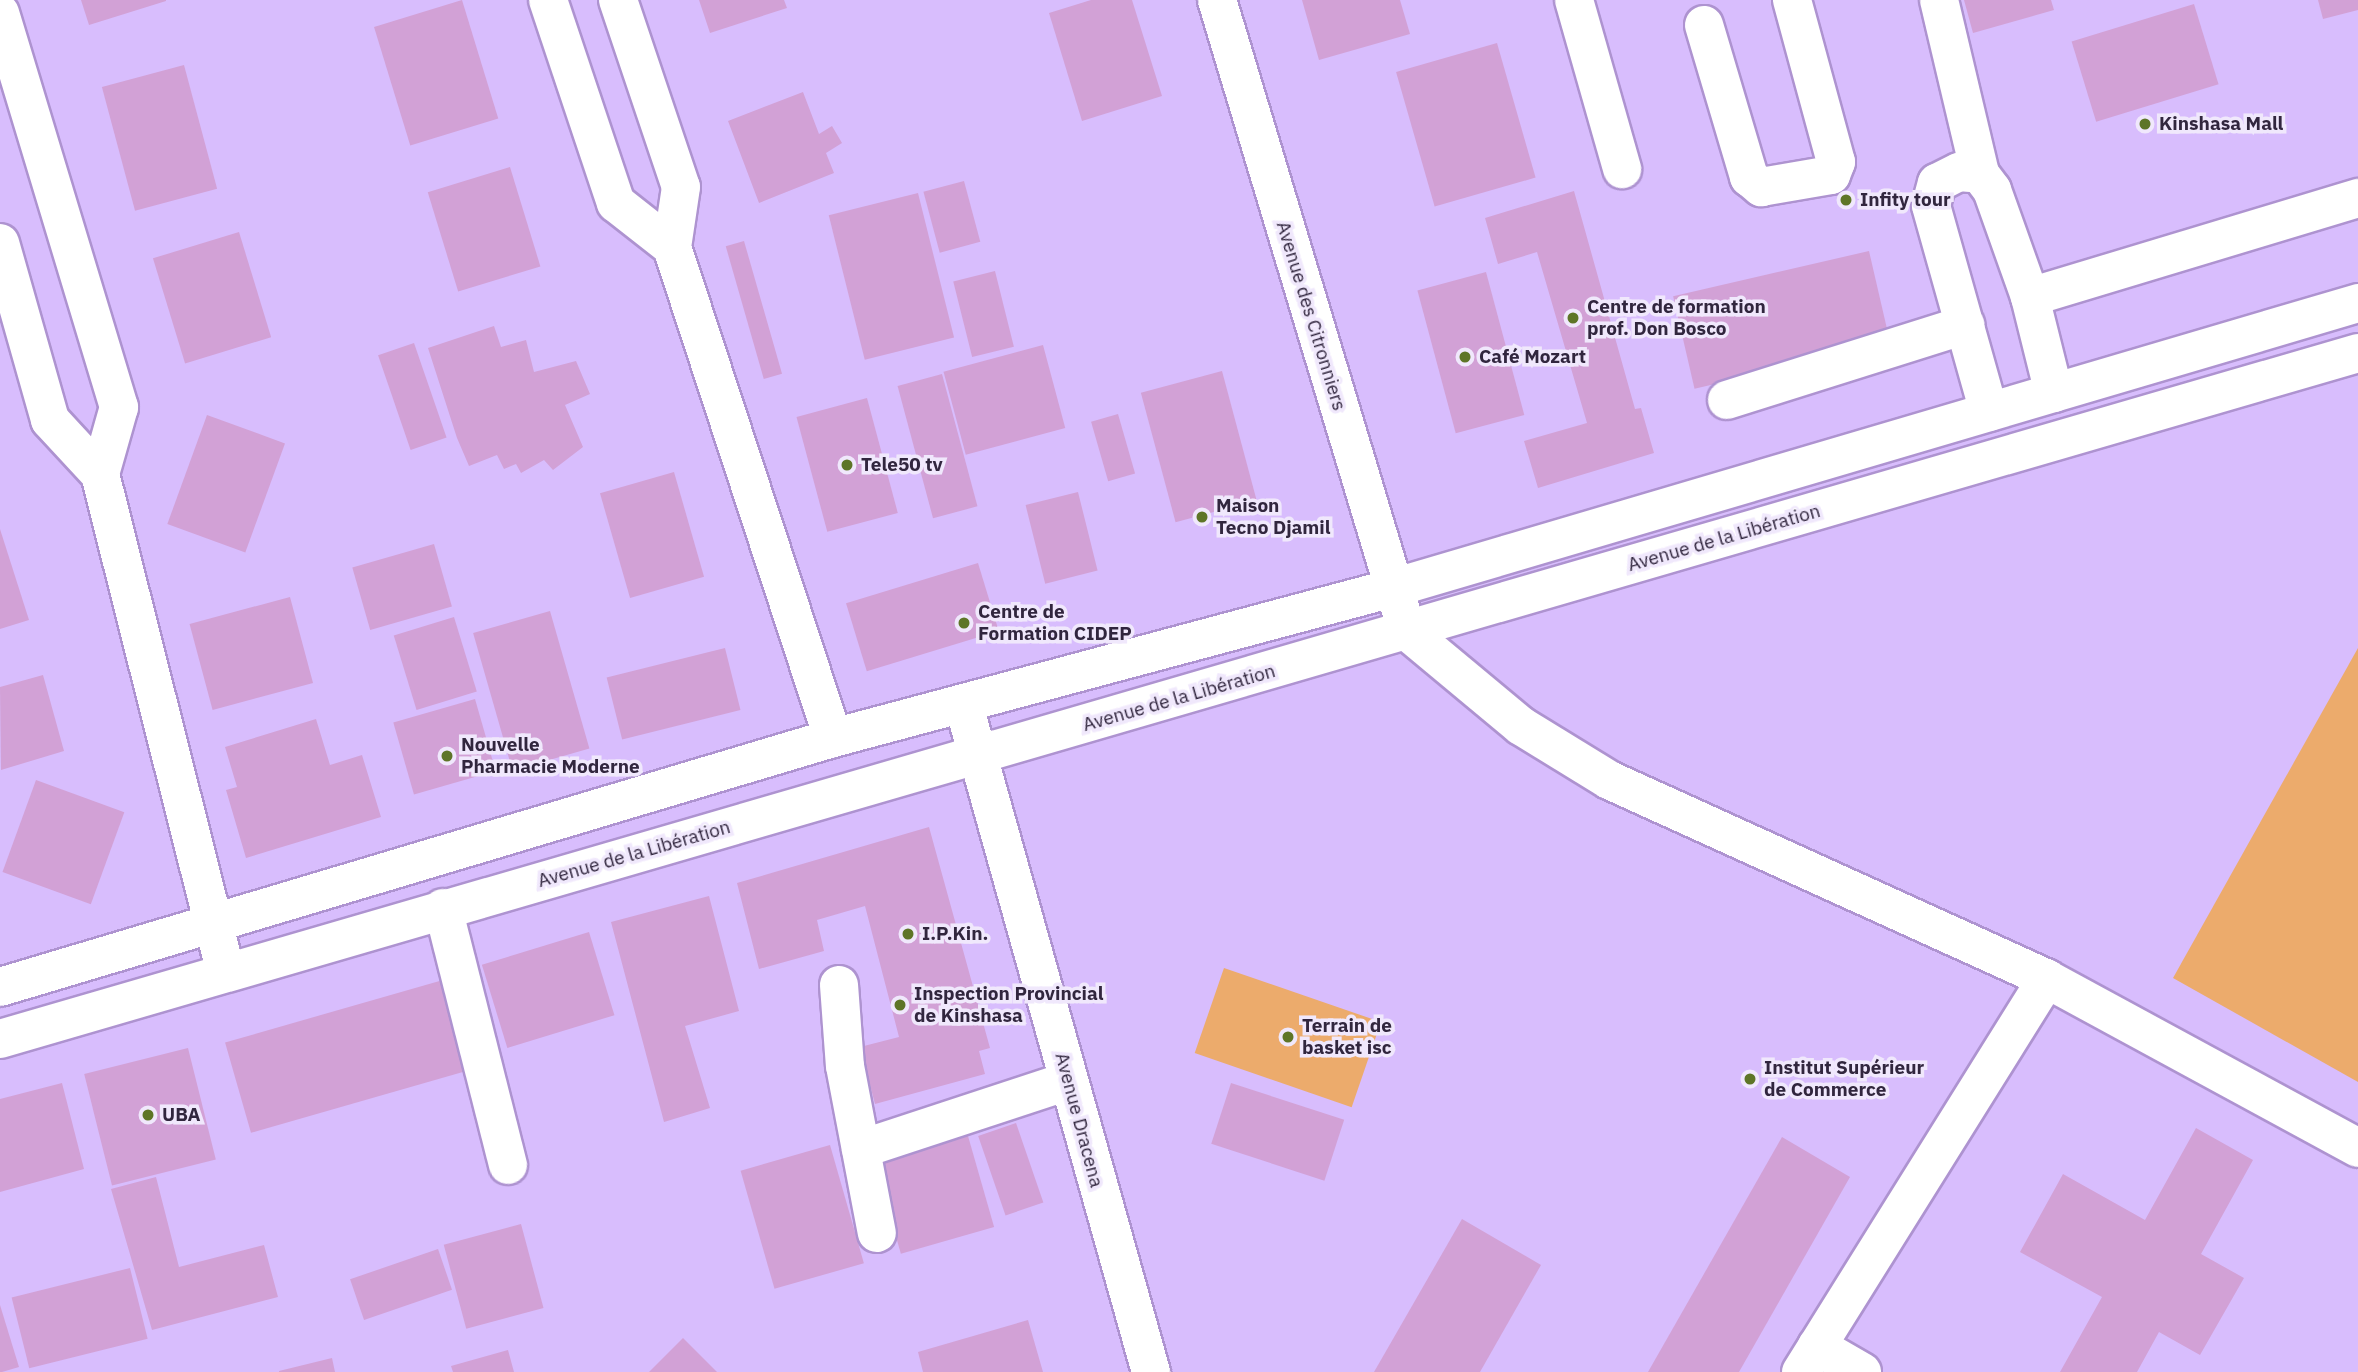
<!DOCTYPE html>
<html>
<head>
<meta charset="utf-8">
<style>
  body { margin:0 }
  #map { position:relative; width:2358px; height:1372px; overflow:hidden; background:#d8bdfd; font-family:"IBM Plex Sans",sans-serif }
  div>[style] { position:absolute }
  .green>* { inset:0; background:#ecab6c; transform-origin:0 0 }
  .building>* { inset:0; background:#d2a1d6; transform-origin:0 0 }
  .roads { filter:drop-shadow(2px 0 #ae93d0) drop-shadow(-2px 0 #ae93d0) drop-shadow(0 2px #ae93d0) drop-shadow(0 -2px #ae93d0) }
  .minor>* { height:38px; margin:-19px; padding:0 19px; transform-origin:19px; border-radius:19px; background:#fff }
  .major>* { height:38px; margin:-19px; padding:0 19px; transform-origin:19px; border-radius:19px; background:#fff }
  .dots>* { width:19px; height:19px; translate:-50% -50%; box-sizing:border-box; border:4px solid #f0e8fc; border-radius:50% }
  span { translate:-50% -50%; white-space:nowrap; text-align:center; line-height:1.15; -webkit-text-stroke:7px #f0e8fc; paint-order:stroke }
  .poi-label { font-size:19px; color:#31263e; font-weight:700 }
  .left { translate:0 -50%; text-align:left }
  .street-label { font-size:19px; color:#31263e }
</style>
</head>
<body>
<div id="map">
  <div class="green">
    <div style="clip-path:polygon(2358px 648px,2358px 1082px,2173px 978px)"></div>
    <div style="left:1224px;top:968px;width:166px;height:90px;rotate:19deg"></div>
  </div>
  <div class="building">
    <div style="clip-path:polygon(81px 0,166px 0,166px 1px,89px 25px)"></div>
    <div style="left:462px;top:0;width:124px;height:92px;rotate:73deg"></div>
    <div style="clip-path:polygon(699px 0,784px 0,787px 8px,710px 33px)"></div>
    <div style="clip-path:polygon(1091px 0,1132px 0,1162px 96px,1082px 121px,1049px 13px)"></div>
    <div style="clip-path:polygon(1302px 0,1400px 0,1410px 34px,1319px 60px)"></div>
    <div style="clip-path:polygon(1964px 0,2051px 0,2054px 10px,1973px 33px)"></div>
    <div style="clip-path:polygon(2318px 0,2358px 0,2358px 10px,2323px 19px)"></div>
    <div style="left:2194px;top:4px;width:84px;height:128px;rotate:73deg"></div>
    <div style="left:1497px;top:43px;width:140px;height:105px;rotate:74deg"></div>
    <div style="left:184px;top:65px;width:128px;height:85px;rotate:75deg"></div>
    <div style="clip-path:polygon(803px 92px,819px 134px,832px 126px,842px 143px,826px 153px,834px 173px,759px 203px,728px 121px)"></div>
    <div style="left:510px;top:167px;width:104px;height:86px;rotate:73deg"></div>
    <div style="left:964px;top:181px;width:63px;height:42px;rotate:75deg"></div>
    <div style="clip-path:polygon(1574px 191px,1635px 409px,1641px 408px,1654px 453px,1538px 488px,1524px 441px,1587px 423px,1537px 252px,1498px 264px,1485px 218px)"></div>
    <div style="left:918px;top:193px;width:149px;height:92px;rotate:76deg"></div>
    <div style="left:239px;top:232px;width:110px;height:90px;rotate:73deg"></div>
    <div style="left:744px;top:241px;width:138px;height:19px;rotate:74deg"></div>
    <div style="left:1869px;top:251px;width:95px;height:201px;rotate:77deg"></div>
    <div style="left:995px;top:271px;width:78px;height:43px;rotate:76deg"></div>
    <div style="left:1486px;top:272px;width:148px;height:71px;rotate:75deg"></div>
    <div style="clip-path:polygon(494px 326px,501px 347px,526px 340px,534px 372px,576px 361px,590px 394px,565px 405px,583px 447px,553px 470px,544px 460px,521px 473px,516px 464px,504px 469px,497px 455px,469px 466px,457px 438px,428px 348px)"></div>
    <div style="left:414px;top:343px;width:100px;height:38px;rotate:71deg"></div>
    <div style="left:1043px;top:345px;width:86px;height:103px;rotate:75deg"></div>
    <div style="left:1222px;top:371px;width:134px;height:84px;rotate:75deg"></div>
    <div style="left:942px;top:374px;width:137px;height:46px;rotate:75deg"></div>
    <div style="left:867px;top:398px;width:119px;height:73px;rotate:75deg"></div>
    <div style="left:1118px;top:414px;width:62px;height:28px;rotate:74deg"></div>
    <div style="left:207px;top:415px;width:83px;height:116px;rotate:20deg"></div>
    <div style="left:674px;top:472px;width:109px;height:77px;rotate:74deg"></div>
    <div style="left:1078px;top:492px;width:81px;height:54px;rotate:76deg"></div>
    <div style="clip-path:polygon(0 529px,29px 620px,0 629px)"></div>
    <div style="left:434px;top:544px;width:65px;height:85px;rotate:74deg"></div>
    <div style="left:978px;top:563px;width:71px;height:138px;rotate:73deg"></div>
    <div style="left:290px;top:597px;width:89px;height:104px;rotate:75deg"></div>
    <div style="left:550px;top:611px;width:143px;height:80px;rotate:74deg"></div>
    <div style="left:454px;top:617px;width:78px;height:63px;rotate:73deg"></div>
    <div style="left:725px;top:648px;width:64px;height:122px;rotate:76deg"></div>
    <div style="clip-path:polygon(43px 675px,64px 751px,1px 770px,0 687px)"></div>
    <div style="left:475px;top:699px;width:75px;height:85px;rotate:74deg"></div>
    <div style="clip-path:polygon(316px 719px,330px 765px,362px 755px,381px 817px,246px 858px,226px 790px,237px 787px,225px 747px)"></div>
    <div style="left:36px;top:780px;width:94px;height:98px;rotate:20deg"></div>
    <div style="clip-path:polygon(929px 827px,990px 1048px,979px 1051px,985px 1074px,875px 1104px,860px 1047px,899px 1037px,865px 906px,817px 920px,824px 951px,759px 969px,737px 883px)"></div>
    <div style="clip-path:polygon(709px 896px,739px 1011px,685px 1026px,710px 1108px,664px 1122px,611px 922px)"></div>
    <div style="left:589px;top:932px;width:87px;height:112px;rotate:73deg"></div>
    <div style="left:450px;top:978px;width:94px;height:234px;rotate:74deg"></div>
    <div style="left:188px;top:1048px;width:115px;height:107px;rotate:76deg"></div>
    <div style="clip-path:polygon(62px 1083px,84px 1169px,0 1192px,0 1099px)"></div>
    <div style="left:1231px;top:1083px;width:119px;height:64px;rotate:18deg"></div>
    <div style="left:1016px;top:1123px;width:84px;height:40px;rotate:71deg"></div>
    <div style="clip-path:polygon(2196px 1128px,2253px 1160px,2201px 1254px,2244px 1278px,2200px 1355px,2159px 1332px,2137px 1372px,2060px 1372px,2102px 1297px,2020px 1252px,2063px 1174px,2145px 1220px)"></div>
    <div style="left:966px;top:1129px;width:102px;height:97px;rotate:74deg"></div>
    <div style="clip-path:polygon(1782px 1137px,1850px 1177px,1739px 1372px,1648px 1372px)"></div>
    <div style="left:830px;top:1145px;width:123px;height:93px;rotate:74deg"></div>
    <div style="clip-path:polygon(156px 1177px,179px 1267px,264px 1245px,278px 1297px,152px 1330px,111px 1189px)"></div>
    <div style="clip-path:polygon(1462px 1219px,1541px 1265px,1480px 1372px,1374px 1372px)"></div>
    <div style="left:521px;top:1224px;width:87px;height:80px;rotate:75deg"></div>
    <div style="left:438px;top:1249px;width:43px;height:93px;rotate:71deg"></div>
    <div style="left:130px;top:1268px;width:73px;height:122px;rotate:76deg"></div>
    <div style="clip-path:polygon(0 1305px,19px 1367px,2px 1372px,0 1372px)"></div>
    <div style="clip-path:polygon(1028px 1320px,1043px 1372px,923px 1372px,918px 1352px)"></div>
    <div style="clip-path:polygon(683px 1338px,717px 1372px,649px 1372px)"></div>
    <div style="clip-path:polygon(508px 1350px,514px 1372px,453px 1372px,451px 1366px)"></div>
    <div style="clip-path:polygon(332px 1358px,335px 1372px,279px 1372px,279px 1371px)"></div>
  </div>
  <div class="roads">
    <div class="minor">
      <div style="left:548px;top:0;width:214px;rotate:71.5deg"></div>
      <div style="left:616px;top:203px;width:71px;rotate:38.2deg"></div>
      <div style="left:618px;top:0;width:197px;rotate:71.4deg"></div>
      <div style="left:681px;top:187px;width:61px;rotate:98.5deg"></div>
      <div style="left:672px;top:247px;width:517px;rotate:71.85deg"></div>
      <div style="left:1217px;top:0;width:659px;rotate:73.24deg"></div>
      <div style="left:1407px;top:631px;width:148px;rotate:39.8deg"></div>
      <div style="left:1521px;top:726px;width:103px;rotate:31.5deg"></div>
      <div style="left:1609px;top:780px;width:481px;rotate:24.4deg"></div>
      <div style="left:1574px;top:0;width:176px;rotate:74.1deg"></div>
      <div style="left:1939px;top:0;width:179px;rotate:76.7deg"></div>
      <div style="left:0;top:13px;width:412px;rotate:73.2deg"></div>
      <div style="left:119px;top:407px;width:70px;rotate:105.8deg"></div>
      <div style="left:1704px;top:25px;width:159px;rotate:73.5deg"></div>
      <div style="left:1749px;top:177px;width:16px;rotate:40deg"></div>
      <div style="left:1761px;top:187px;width:71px;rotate:-9.7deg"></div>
      <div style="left:1831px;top:175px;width:14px;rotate:-69deg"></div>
      <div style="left:1836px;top:162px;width:168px;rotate:-105.2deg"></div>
      <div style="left:0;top:243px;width:184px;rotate:74.2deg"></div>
      <div style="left:50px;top:420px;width:74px;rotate:47.2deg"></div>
      <div style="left:100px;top:474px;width:511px;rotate:75.83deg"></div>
      <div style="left:2030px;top:297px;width:343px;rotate:-16.8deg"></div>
      <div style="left:1727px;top:400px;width:250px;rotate:-17.5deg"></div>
      <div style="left:1989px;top:412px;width:215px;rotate:-105.7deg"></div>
      <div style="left:1931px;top:205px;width:23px;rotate:-75deg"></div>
      <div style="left:1937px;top:183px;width:25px;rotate:-27deg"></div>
      <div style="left:1959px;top:172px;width:21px;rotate:5deg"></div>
      <div style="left:1980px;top:174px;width:20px;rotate:53deg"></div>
      <div style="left:1992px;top:190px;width:114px;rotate:70.4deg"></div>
      <div style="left:2030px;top:297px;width:99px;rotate:76deg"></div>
      <div style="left:964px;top:706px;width:692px;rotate:74.32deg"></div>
      <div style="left:443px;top:908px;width:265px;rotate:75.8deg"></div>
      <div style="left:839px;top:985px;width:81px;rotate:85.8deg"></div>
      <div style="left:845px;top:1066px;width:170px;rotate:79.2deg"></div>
      <div style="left:861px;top:1149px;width:218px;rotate:-18.2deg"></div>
      <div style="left:1817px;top:1346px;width:52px;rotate:30deg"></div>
      <div style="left:1801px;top:1372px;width:464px;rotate:-58deg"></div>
      <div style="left:2047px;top:979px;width:354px;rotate:28.5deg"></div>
    </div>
    <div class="major">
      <div style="left:0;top:987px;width:869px;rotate:-16.64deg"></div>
      <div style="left:833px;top:738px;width:580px;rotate:-15deg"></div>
      <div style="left:1393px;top:588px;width:1006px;rotate:-16.45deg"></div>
      <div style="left:0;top:1039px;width:2456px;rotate:-16.22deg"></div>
    </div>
  </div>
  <div class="dots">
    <div style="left:2145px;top:124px;background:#5e7527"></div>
    <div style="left:1846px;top:200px;background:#5e7527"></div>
    <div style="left:1573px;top:318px;background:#5e7527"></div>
    <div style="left:1465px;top:357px;background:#5e7527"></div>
    <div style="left:847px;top:465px;background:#5e7527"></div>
    <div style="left:1202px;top:517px;background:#5e7527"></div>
    <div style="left:964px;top:623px;background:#5e7527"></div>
    <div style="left:447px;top:756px;background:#5e7527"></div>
    <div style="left:908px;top:934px;background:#5e7527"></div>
    <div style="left:900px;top:1005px;background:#5e7527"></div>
    <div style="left:1288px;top:1037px;background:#5e7527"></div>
    <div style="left:1750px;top:1079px;background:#5e7527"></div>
    <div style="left:148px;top:1115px;background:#5e7527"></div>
  </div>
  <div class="poi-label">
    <span class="left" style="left:2159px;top:124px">Kinshasa Mall</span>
    <span class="left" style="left:1860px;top:200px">Infity tour</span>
    <span class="left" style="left:1587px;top:318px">Centre de formation<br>prof. Don Bosco</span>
    <span class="left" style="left:1479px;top:357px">Café Mozart</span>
    <span class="left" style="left:861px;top:465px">Tele50 tv</span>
    <span class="left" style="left:1216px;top:517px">Maison<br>Tecno Djamil</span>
    <span class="left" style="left:978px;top:623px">Centre de<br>Formation CIDEP</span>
    <span class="left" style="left:461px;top:756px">Nouvelle<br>Pharmacie Moderne</span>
    <span class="left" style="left:922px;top:934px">I.P.Kin.</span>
    <span class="left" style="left:914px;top:1005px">Inspection Provincial<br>de Kinshasa</span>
    <span class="left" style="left:1302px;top:1037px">Terrain de<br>basket isc</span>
    <span class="left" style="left:1764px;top:1079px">Institut Supérieur<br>de Commerce</span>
    <span class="left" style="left:162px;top:1115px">UBA</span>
  </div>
  <div class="street-label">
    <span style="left:1311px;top:316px;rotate:73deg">Avenue des Citronniers</span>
    <span style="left:1724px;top:538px;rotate:-16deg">Avenue de la Libération</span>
    <span style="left:1179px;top:698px;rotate:-16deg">Avenue de la Libération</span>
    <span style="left:634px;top:854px;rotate:-16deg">Avenue de la Libération</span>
    <span style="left:1079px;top:1120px;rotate:75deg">Avenue Dracena</span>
  </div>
</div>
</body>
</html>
